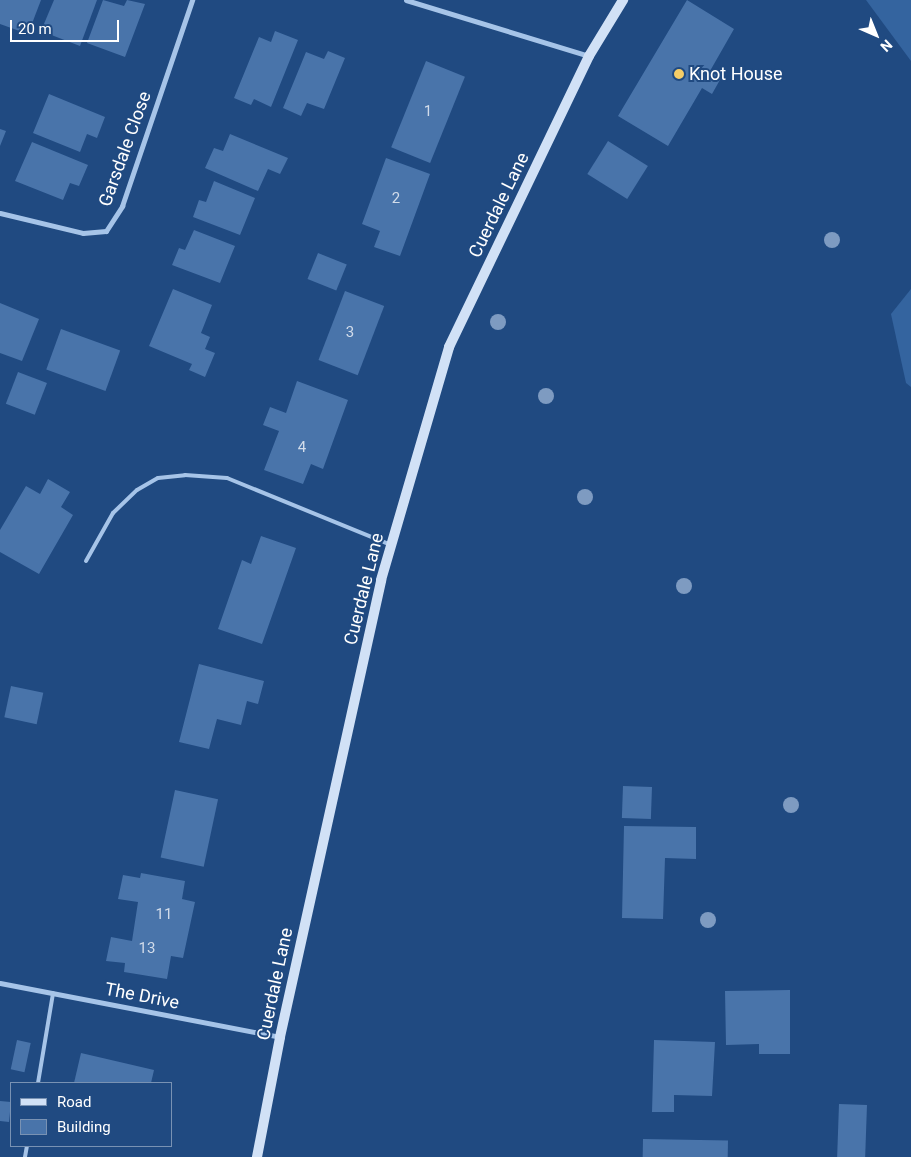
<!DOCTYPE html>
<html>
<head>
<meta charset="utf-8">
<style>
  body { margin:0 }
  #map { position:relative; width:911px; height:1157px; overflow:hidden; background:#204a81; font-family:Roboto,sans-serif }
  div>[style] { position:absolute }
  .green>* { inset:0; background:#34649f }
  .building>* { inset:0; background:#4974aa; transform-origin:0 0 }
  .lane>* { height:4px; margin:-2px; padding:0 2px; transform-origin:2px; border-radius:2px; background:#a6c4e8 }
  .street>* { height:5px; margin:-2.5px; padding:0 2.5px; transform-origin:2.5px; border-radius:2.5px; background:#a6c4e8 }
  .secondary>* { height:10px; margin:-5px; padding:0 5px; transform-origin:5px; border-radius:5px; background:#d1e1f6 }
  .trees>* { width:16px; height:16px; margin:-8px; border-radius:50%; background:#7e9bc1 }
  .dots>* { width:14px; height:14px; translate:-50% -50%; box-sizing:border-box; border:2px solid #204a81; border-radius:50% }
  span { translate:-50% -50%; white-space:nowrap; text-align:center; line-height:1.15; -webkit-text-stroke:4px #204a81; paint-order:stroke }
  .number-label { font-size:15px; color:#d2dcea }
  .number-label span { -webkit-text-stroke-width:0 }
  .poi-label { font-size:18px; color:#fff }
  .left { translate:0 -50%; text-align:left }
  .street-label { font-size:18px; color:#fff }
  .legend { position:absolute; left:10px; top:1082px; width:162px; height:65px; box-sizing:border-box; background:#204a81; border:1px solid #7992b3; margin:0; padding:6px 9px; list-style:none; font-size:15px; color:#fff }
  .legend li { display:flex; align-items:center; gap:10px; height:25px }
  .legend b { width:25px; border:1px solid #7992b3 }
  .north { position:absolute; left:851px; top:10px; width:50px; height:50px; -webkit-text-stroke:4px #204a81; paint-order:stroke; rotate:136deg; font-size:14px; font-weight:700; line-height:20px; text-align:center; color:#fff }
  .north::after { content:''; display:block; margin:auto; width:18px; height:22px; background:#fff; clip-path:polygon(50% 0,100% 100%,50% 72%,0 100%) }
  .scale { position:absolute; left:10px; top:20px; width:109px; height:22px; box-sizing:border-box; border:2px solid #fff; border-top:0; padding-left:6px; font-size:15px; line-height:18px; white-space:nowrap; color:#fff; -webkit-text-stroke:4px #204a81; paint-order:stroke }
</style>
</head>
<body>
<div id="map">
  <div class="green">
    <div style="clip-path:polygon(866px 0,911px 0,911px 61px)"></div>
    <div style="clip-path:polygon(911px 289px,911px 387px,906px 383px,891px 314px)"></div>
  </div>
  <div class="building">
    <div style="clip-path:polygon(0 0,41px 0,28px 34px,0 24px)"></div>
    <div style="clip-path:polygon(54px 0,97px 0,80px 46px,41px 31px)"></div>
    <div style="clip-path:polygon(103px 0,124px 6px,127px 0,145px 4px,125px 57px,87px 43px)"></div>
    <div style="clip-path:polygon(687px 0,734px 29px,710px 71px,721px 78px,712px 94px,702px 88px,668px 146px,618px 116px)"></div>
    <div style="clip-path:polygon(275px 31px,298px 40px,271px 107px,254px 99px,251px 105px,234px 98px,259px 37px,271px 42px)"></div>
    <div style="clip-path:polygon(328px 51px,345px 58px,324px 109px,307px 103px,301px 116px,283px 108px,306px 52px,324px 59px)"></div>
    <div style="left:426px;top:61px;width:42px;height:93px;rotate:22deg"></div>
    <div style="clip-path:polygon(49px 94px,105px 117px,97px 138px,87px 134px,80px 152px,33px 133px)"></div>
    <div style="clip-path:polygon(0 129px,6px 131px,0 146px)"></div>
    <div style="clip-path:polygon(230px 134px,288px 158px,280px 174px,268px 169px,258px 191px,205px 168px,214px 148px,223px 151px)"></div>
    <div style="left:608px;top:141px;width:47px;height:39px;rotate:32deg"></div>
    <div style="clip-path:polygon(32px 142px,88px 165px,79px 186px,70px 183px,63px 200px,15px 181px)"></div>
    <div style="clip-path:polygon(386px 158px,430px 174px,400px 256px,374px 247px,380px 231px,362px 224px)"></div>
    <div style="clip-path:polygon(214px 181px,255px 198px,240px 235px,193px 217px,199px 200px,206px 202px)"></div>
    <div style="clip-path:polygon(194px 230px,235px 246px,220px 283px,172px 265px,179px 248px,185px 250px)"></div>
    <div style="left:318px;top:253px;width:31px;height:28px;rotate:22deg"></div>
    <div style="clip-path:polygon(173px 289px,212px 305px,201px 333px,210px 337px,205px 349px,215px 353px,205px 377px,189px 370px,192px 364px,149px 346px)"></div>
    <div style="left:345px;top:291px;width:42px;height:74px;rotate:21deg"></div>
    <div style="clip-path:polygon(0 303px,39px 319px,22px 361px,0 353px)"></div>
    <div style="left:61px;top:329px;width:63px;height:43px;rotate:20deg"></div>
    <div style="left:18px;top:372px;width:31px;height:34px;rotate:21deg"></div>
    <div style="clip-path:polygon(297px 381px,348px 400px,323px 469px,311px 464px,303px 484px,264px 470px,279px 431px,263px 425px,270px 407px,286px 413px)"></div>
    <div style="clip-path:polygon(48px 479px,70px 492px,61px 507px,73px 515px,39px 574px,0 552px,0 530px,26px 486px,40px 494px)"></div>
    <div style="clip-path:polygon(261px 536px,296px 548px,262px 644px,218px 629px,242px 560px,251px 564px)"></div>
    <div style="clip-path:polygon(199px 664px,264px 681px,258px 704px,247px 701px,241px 725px,217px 719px,209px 749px,179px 742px)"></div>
    <div style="left:11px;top:686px;width:33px;height:32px;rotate:12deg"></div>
    <div style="left:623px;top:786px;width:29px;height:32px;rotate:2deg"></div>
    <div style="left:175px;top:790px;width:44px;height:69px;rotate:12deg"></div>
    <div style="clip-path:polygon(624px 826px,696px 827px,696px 859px,665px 858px,663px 919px,622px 918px)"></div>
    <div style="clip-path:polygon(141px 873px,185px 881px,182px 899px,195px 902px,183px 958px,171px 956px,167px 979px,124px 972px,125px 963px,106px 961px,111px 937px,132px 941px,138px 902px,118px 899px,123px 875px,140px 878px)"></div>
    <div style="clip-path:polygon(790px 990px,790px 1054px,759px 1054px,759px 1044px,726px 1045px,725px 991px)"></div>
    <div style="left:17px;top:1040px;width:14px;height:30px;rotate:12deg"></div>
    <div style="clip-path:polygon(654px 1040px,715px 1042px,712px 1096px,674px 1095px,674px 1112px,652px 1112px)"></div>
    <div style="clip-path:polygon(81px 1053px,154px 1070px,151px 1083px,74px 1083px)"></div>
    <div style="clip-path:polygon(0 1101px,11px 1102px,9px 1122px,0 1121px)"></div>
    <div style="left:839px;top:1104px;width:28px;height:53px;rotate:2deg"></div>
    <div style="left:643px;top:1139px;width:85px;height:18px;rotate:1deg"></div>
  </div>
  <div class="lane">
    <div style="left:86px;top:561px;width:55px;rotate:-60.6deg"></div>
    <div style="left:113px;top:513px;width:33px;rotate:-44deg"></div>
    <div style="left:137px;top:490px;width:24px;rotate:-30deg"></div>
    <div style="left:158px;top:478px;width:27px;rotate:-6deg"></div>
    <div style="left:185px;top:475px;width:42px;rotate:4.1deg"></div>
    <div style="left:227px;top:478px;width:175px;rotate:22.2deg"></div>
    <div style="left:38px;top:1083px;width:91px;rotate:-80.5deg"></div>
    <div style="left:25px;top:1157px;width:11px;rotate:-80deg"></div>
  </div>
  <div class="street">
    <div style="left:406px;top:0;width:191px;rotate:17deg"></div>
    <div style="left:0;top:213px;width:85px;rotate:13.5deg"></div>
    <div style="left:83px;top:233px;width:23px;rotate:-5deg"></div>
    <div style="left:106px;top:231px;width:30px;rotate:-57deg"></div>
    <div style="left:122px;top:206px;width:218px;rotate:-71.2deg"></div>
    <div style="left:0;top:983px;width:285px;rotate:10.9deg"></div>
  </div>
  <div class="secondary">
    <div style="left:257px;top:1157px;width:122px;rotate:-79.1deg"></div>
    <div style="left:280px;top:1037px;width:468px;rotate:-77.5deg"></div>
    <div style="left:381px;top:580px;width:243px;rotate:-73.7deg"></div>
    <div style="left:449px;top:347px;width:323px;rotate:-64.3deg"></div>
    <div style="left:589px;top:56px;width:66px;rotate:-58.7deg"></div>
  </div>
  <div class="trees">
    <div style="left:832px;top:240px"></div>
    <div style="left:498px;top:322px"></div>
    <div style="left:546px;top:396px"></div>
    <div style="left:585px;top:497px"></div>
    <div style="left:684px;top:586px"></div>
    <div style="left:791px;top:805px"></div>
    <div style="left:708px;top:920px"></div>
  </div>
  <div class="dots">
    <div style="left:679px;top:74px;background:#f5cd67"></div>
  </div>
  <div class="number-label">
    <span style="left:428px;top:112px">1</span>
    <span style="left:396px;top:199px">2</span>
    <span style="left:350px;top:333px">3</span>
    <span style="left:302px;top:448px">4</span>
    <span style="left:164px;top:915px">11</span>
    <span style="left:147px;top:949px">13</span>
  </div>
  <div class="poi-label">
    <span class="left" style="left:689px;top:74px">Knot House</span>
  </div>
  <div class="street-label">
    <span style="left:125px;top:149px;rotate:-70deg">Garsdale Close</span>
    <span style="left:499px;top:205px;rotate:-64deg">Cuerdale Lane</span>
    <span style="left:364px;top:589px;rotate:-76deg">Cuerdale Lane</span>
    <span style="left:275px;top:984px;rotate:-78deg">Cuerdale Lane</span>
    <span style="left:142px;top:996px;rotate:11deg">The Drive</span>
  </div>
  <ul class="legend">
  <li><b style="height:6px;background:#d1e1f6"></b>Road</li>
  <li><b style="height:14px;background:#4974aa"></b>Building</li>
  </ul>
  <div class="north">N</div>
  <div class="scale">20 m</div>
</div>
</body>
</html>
